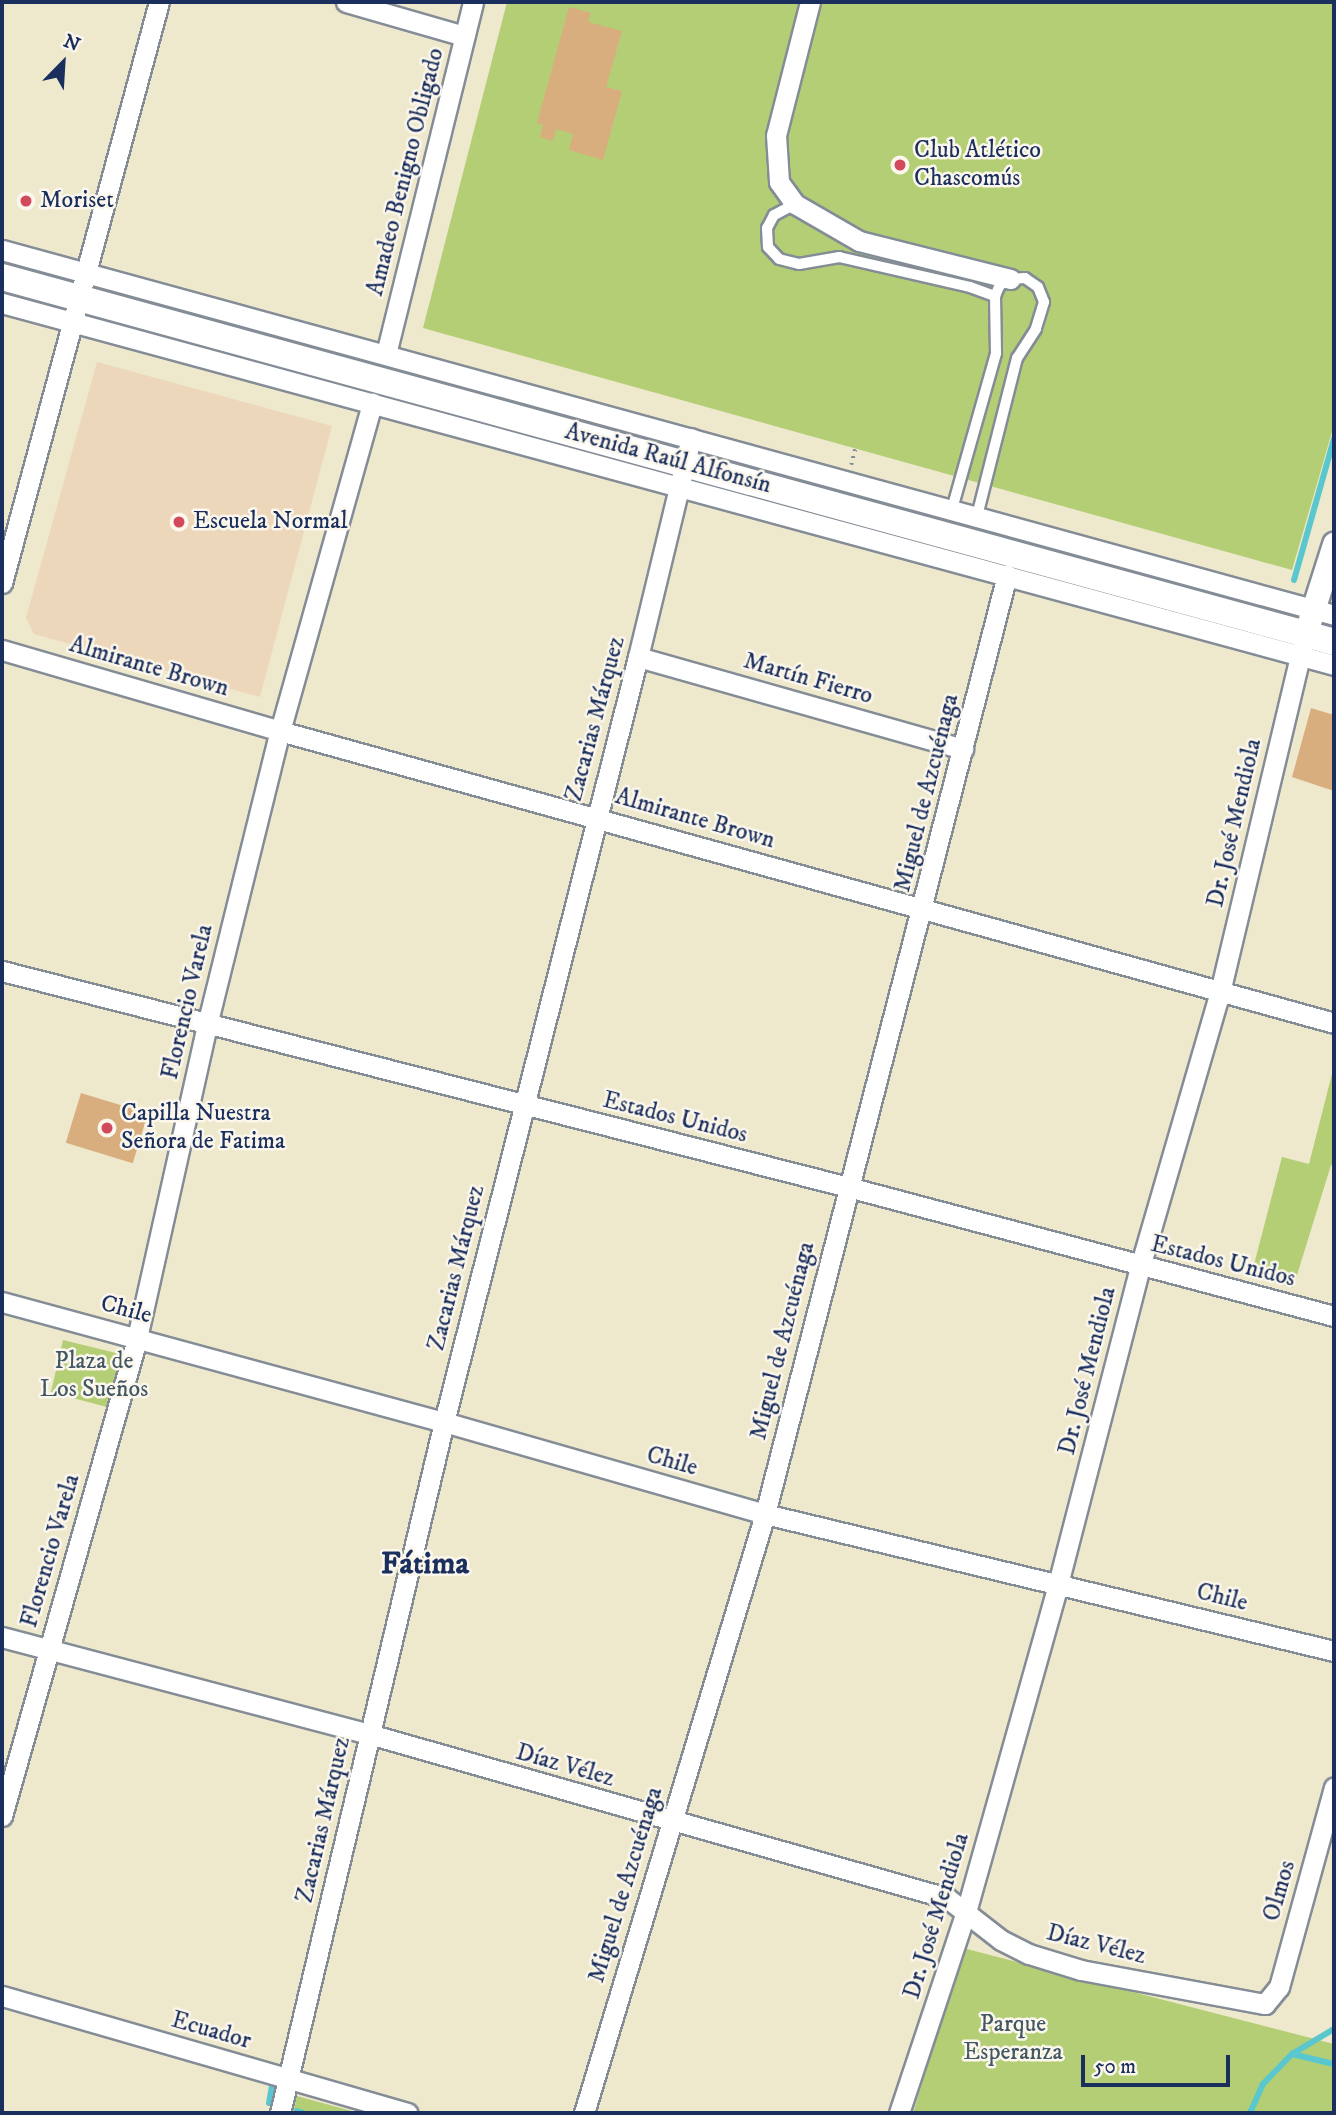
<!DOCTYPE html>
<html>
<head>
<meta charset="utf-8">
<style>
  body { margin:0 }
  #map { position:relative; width:1336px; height:2115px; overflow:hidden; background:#eee8cd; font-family:"IM FELL DW Pica",serif }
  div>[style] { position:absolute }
  .built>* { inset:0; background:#edd7bb }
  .green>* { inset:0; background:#b3ce74 }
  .stream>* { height:6px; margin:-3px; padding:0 3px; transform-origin:3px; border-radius:3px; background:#5ac7ce }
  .building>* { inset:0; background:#d9ae7e; transform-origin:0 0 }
  .path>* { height:3.5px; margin-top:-1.75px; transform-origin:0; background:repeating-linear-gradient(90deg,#848c96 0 2px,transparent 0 7px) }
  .roads { filter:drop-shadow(2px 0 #848c96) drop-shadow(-2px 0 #848c96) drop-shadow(0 2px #848c96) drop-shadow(0 -2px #848c96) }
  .service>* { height:10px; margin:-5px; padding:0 5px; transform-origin:5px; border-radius:5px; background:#fff }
  .minor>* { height:19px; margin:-9.5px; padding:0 9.5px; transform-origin:9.5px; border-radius:9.5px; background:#fff }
  .tertiary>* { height:23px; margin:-11.5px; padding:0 11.5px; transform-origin:11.5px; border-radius:11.5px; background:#fff }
  .secondary>* { height:26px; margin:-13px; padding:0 13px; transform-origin:13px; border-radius:13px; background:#fff }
  .dots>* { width:19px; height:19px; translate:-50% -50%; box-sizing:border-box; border:4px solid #fbf7ec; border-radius:50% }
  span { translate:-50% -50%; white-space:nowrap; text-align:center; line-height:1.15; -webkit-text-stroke:5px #fbf7ec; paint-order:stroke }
  .poi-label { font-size:24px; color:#1b2f5e }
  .left { translate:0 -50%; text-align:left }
  .street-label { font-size:24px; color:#1b2f5e }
  .park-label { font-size:24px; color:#415764 }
  .district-label { font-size:32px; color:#1b2f5e; font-weight:700 }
  .frame { position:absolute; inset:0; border:4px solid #1b2f5e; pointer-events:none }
  .north { position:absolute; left:28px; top:28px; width:70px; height:70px; -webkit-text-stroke:5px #fbf7ec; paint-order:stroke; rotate:24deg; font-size:19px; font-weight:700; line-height:28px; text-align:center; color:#1b2f5e }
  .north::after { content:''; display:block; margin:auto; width:24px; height:32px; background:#1b2f5e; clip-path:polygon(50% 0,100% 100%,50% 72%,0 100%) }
  .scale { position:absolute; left:1081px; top:2055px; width:149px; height:32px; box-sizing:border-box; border:4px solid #1b2f5e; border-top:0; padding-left:9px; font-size:21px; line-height:24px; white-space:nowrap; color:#1b2f5e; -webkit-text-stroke:5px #fbf7ec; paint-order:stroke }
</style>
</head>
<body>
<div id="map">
  <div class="built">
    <div style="clip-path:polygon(97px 362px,332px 426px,260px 697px,34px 634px,26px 618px)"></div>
  </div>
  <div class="green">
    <div style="clip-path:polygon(507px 2px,1334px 2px,1334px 425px,1292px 570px,423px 328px)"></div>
    <div style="clip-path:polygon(1334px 1066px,1334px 1165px,1331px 1165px,1293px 1288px,1251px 1276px,1282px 1157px,1309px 1164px)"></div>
    <div style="clip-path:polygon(63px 1340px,120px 1354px,126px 1368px,114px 1409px,51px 1392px)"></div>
    <div style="clip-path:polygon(963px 1948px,1334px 2044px,1334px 2113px,913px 2113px)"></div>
    <div style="clip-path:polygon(297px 2096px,359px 2113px,293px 2113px)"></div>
  </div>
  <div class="stream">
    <div style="left:1294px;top:580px;width:147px;rotate:-74.2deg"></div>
    <div style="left:1292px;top:2054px;width:43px;rotate:13.4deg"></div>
    <div style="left:269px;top:2103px;width:17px;rotate:-80deg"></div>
    <div style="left:297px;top:2111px;width:6px;rotate:18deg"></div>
    <div style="left:1250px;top:2113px;width:32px;rotate:-66deg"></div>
    <div style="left:1263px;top:2084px;width:42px;rotate:-46deg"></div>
    <div style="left:1292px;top:2054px;width:49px;rotate:-30.8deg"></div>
  </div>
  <div class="building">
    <div style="clip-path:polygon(569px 7px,591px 13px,588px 22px,622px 31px,606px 87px,622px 91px,603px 160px,569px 150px,573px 134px,556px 129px,553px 141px,540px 137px,543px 125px,537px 123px)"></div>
    <div style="clip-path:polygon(1311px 708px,1334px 715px,1334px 791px,1292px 777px)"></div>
    <div style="left:81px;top:1093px;width:70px;height:52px;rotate:17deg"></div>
  </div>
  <div class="path">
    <div style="left:851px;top:465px;width:16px;rotate:-76deg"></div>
  </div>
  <div class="roads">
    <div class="service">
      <div style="left:795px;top:204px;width:24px;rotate:152deg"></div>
      <div style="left:774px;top:215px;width:15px;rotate:118deg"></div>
      <div style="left:767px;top:228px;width:19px;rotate:87deg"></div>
      <div style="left:768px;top:247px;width:16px;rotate:47deg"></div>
      <div style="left:779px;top:259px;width:21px;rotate:14deg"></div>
      <div style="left:799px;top:264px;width:41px;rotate:-9.9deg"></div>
      <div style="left:839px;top:257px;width:134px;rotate:12.9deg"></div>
      <div style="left:970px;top:287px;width:27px;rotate:20deg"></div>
      <div style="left:952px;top:509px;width:162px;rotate:-74.2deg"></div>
      <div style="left:996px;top:353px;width:57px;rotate:-91deg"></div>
      <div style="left:995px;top:296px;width:12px;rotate:-66deg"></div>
      <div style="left:1000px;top:285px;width:12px;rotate:-31deg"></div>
      <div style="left:1010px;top:279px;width:15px;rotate:-4deg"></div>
      <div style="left:1025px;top:278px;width:16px;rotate:35deg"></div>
      <div style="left:1038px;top:287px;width:16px;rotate:68deg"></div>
      <div style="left:1044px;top:302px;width:28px;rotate:107deg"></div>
      <div style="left:1036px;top:329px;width:35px;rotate:123deg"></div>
      <div style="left:1017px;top:358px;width:163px;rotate:104.2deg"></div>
    </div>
    <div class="minor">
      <div style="left:346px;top:2px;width:123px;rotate:16.1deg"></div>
      <div style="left:810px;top:2px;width:137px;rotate:104.3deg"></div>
      <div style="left:776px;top:135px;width:47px;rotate:86.3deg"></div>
      <div style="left:779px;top:182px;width:27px;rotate:54deg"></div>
      <div style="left:795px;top:204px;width:74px;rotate:30deg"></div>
      <div style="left:859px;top:241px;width:156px;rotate:14.1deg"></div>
      <div style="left:2px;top:250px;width:1381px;rotate:15.32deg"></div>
      <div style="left:2px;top:303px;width:1380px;rotate:15.2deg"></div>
      <div style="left:386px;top:354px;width:363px;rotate:-76.1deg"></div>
      <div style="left:2px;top:583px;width:602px;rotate:-74.88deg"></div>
      <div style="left:2px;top:650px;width:290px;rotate:16.2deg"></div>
      <div style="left:280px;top:731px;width:1094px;rotate:15.48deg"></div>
      <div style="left:638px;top:657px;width:338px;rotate:15.8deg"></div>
      <div style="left:2px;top:971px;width:873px;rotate:14.32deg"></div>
      <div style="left:848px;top:1187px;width:503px;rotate:14.87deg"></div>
      <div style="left:2px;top:1302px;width:458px;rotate:15.2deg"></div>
      <div style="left:444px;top:1422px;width:334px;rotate:16deg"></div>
      <div style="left:765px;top:1514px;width:585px;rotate:13.54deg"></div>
      <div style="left:2px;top:1637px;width:380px;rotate:14.8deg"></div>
      <div style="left:369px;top:1734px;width:601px;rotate:15.84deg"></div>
      <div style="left:947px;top:1898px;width:68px;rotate:37.9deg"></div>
      <div style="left:1001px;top:1940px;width:31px;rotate:27deg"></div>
      <div style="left:1029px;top:1954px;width:54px;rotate:17.1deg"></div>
      <div style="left:1081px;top:1970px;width:187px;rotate:10.5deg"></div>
      <div style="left:1265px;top:2004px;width:22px;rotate:-51deg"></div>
      <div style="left:1279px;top:1987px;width:207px;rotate:-74.6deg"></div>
      <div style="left:2px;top:1816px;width:497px;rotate:-74.2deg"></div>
      <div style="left:137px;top:1338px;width:321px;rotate:-77.4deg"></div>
      <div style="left:207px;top:1025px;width:303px;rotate:-76.1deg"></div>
      <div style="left:280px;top:731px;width:341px;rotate:-74.3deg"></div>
      <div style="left:2px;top:1996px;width:422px;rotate:16.1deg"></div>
      <div style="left:280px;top:2113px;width:710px;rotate:-76.65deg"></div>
      <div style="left:444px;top:1422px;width:789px;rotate:-75.77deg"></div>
      <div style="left:638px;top:657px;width:225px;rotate:-76.4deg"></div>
      <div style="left:584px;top:2113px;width:626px;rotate:-73.19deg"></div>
      <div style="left:765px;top:1514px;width:970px;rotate:-75.55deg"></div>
      <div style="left:899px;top:2113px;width:212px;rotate:-71.6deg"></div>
      <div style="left:966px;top:1912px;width:341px;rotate:-74.3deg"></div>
      <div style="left:1058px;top:1584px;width:327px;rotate:-75.5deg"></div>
      <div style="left:1140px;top:1267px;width:286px;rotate:-73.8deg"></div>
      <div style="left:1220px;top:992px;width:367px;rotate:-76.6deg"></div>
    </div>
    <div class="tertiary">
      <div style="left:1305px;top:635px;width:96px;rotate:-72.3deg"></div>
    </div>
    <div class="secondary">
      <div style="left:2px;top:277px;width:1381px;rotate:15.32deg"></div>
    </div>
  </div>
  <div class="dots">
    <div style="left:900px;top:165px;background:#d1495b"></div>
    <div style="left:26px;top:201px;background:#d1495b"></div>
    <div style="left:179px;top:522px;background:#d1495b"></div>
    <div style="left:107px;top:1128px;background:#d1495b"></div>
  </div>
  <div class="poi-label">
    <span class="left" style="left:914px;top:165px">Club Atlético<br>Chascomús</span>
    <span class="left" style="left:40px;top:201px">Moriset</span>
    <span class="left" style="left:193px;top:522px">Escuela Normal</span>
    <span class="left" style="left:121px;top:1128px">Capilla Nuestra<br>Señora de Fatima</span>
  </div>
  <div class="street-label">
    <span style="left:406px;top:172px;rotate:-76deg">Amadeo Benigno Obligado</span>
    <span style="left:668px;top:459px;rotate:15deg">Avenida Raúl Alfonsín</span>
    <span style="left:149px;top:667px;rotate:16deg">Almirante Brown</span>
    <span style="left:808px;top:679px;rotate:16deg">Martín Fierro</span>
    <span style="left:596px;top:719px;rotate:-75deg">Zacarias Márquez</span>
    <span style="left:927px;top:793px;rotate:-76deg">Miguel de Azcuénaga</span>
    <span style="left:695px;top:819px;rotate:16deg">Almirante Brown</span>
    <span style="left:1235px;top:823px;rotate:-77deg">Dr. José Mendiola</span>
    <span style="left:188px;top:1002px;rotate:-77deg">Florencio Varela</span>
    <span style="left:675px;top:1118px;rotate:14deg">Estados Unidos</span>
    <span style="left:1223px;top:1262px;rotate:14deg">Estados Unidos</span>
    <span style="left:457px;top:1268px;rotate:-76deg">Zacarias Márquez</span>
    <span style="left:126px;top:1310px;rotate:15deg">Chile</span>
    <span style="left:783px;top:1341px;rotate:-76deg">Miguel de Azcuénaga</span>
    <span style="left:1088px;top:1371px;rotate:-76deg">Dr. José Mendiola</span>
    <span style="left:672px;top:1462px;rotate:16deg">Chile</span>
    <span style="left:51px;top:1551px;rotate:-74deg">Florencio Varela</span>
    <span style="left:1222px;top:1598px;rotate:14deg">Chile</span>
    <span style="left:565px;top:1766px;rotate:16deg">Díaz Vélez</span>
    <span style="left:324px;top:1820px;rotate:-77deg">Zacarias Márquez</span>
    <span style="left:626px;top:1885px;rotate:-73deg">Miguel de Azcuénaga</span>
    <span style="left:1280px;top:1891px;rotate:-74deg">Olmos</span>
    <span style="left:937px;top:1916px;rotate:-73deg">Dr. José Mendiola</span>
    <span style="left:1096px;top:1945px;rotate:14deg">Díaz Vélez</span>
    <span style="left:211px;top:2031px;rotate:16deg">Ecuador</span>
  </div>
  <div class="park-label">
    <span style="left:94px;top:1376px">Plaza de<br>Los Sueños</span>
    <span style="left:1013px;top:2039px">Parque<br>Esperanza</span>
  </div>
  <div class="district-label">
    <span style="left:425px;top:1564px">Fátima</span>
  </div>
  <div class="frame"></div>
  <div class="north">N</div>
  <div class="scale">50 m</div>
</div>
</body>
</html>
